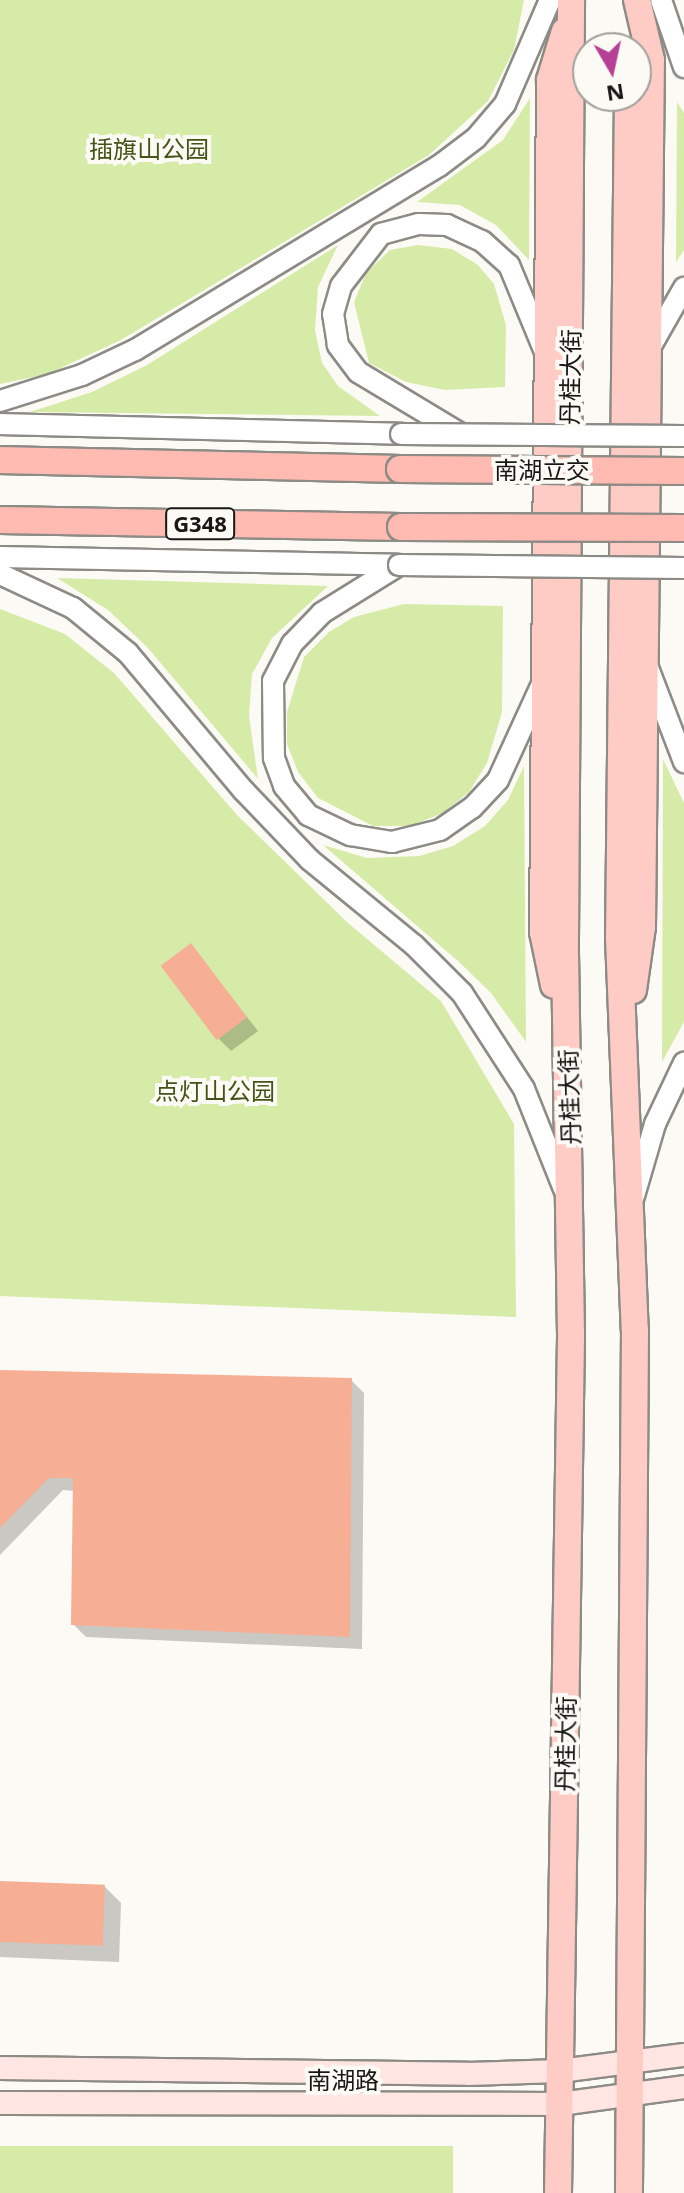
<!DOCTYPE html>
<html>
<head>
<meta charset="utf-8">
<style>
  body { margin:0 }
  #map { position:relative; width:684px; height:2193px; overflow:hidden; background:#fcfaf4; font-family:"Open Sans","Noto Sans SC",sans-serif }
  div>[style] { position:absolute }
  .green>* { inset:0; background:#d7eba9; transform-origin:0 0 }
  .shadow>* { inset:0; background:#0003 }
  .building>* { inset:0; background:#f6af94; transform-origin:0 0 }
  .roads { filter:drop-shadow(2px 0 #8d8b86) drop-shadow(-2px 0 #8d8b86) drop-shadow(0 2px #8d8b86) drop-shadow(0 -2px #8d8b86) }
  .tertiary>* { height:20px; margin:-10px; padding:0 10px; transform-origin:10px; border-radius:10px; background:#fff }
  .secondary>* { height:22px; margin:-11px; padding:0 11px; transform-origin:11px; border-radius:11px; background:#ffe6e2 }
  .primary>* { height:26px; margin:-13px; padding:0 13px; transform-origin:13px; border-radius:13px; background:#ffccc5 }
  .trunk>* { height:26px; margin:-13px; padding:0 13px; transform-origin:13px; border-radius:13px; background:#ffbbb2 }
  .bridges { filter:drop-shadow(2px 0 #8d8b86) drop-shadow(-2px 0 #8d8b86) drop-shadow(0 2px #8d8b86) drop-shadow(0 -2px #8d8b86) }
  .tertiary-bridge>* { height:20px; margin:-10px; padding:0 10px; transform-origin:10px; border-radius:10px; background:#fff }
  .trunk-bridge>* { height:26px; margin:-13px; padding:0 13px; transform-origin:13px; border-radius:13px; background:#ffbbb2 }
  span { translate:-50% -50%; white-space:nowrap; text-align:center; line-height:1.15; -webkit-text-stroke:8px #fcfaf4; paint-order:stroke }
  .shield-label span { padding:2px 6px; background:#fcfaf4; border:2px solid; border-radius:6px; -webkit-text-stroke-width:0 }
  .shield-label { font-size:22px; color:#171715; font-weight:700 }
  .park-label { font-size:24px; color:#445316 }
  .street-label { font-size:24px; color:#171715 }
  .north { position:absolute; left:572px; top:32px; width:80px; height:80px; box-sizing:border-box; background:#fcfaf4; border:2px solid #a09f9b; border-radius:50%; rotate:171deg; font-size:22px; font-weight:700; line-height:32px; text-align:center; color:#171715 }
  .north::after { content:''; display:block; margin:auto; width:28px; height:36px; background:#b64096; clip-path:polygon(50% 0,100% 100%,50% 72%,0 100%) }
</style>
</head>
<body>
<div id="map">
  <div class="green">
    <div style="clip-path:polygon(0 0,524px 0,514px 50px,488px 101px,429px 155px,121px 340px,48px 374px,0 384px)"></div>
    <div style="clip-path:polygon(530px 98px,529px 260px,496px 225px,460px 205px,417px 202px,503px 140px)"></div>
    <div style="clip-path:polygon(677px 102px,684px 113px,684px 250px,676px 262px)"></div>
    <div style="clip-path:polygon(338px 245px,318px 287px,315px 330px,322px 363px,338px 386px,380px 416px,30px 412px,92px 392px,147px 365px)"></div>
    <div style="clip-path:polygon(418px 245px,452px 249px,478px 265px,494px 284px,506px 325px,505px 387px,445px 390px,406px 382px,369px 363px,354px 302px,366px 273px,390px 250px)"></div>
    <div style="clip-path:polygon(57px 578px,328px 586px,272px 638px,252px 674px,249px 716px,258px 779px,148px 648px,108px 610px)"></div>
    <div style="clip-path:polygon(404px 604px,503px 606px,502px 712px,487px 763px,469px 792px,443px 813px,410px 826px,373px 826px,318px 798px,298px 772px,287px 744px,287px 712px,304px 657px,329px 632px,354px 617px)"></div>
    <div style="clip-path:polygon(0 609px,65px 634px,114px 673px,237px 815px,348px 923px,441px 1001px,514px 1124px,516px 1317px,0 1296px)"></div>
    <div style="clip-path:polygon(663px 759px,684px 803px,684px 1022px,662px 1062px)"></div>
    <div style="clip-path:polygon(524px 766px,526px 1042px,491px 993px,459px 962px,323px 845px,367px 858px,419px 856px,453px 846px,485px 826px,508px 800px)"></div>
    <div style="left:0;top:2146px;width:453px;height:47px"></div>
  </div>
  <div class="shadow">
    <div style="clip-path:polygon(191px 946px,258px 1031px,231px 1051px,218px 1038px)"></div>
    <div style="clip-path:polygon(0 1372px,351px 1380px,364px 1393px,362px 1649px,86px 1637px,73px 1624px,75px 1491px,63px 1490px,0 1555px)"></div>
    <div style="clip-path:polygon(0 1883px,104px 1886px,121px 1903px,119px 1962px,0 1957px)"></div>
  </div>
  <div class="building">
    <div style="left:191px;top:943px;width:93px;height:38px;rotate:53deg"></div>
    <div style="clip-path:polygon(0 1370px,352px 1378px,350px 1637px,71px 1625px,73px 1478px,49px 1478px,0 1528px)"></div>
    <div style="left:0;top:1881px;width:105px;height:61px;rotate:2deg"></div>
  </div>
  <div class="roads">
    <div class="tertiary">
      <div style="left:661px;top:0;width:71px;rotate:71.1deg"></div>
      <div style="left:648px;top:351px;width:73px;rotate:-60.3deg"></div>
      <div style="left:0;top:401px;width:86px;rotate:-17.6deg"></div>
      <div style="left:82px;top:375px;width:59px;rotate:-25.3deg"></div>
      <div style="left:135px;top:350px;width:355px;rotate:-31.2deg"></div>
      <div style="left:439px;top:166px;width:46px;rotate:-37.1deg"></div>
      <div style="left:476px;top:138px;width:45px;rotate:-49.5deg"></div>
      <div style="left:505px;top:104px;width:113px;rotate:-66.6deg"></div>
      <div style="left:0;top:424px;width:401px;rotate:1.4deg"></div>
      <div style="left:461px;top:434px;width:120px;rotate:-149deg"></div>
      <div style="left:358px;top:372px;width:34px;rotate:-127deg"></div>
      <div style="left:338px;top:345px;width:31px;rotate:-99deg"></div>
      <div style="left:333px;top:314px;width:29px;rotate:-74deg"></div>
      <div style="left:341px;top:286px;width:66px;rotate:-52.4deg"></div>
      <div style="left:381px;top:234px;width:39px;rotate:-15deg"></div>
      <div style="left:419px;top:224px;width:28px;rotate:2deg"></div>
      <div style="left:447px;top:225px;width:38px;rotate:25deg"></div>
      <div style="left:482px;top:241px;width:36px;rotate:42deg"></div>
      <div style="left:509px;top:265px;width:94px;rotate:67.5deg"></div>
      <div style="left:0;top:557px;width:399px;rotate:1.1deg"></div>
      <div style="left:399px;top:565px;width:91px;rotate:148.1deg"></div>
      <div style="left:322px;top:613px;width:43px;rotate:134.1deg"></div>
      <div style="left:292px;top:644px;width:42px;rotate:117.2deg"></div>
      <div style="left:273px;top:681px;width:77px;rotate:89.3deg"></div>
      <div style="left:274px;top:758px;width:30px;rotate:70deg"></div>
      <div style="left:284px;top:786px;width:38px;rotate:50deg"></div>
      <div style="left:308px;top:815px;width:47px;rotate:25.5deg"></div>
      <div style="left:350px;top:835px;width:43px;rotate:9.5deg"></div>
      <div style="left:392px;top:842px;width:49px;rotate:-14deg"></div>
      <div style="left:440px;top:830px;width:39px;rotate:-35deg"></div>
      <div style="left:472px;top:808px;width:38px;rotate:-47deg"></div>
      <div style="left:498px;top:780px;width:106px;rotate:-65.4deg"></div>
      <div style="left:0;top:574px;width:81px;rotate:25deg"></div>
      <div style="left:73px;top:608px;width:71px;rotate:39.3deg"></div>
      <div style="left:128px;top:653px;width:180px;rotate:50deg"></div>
      <div style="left:244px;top:791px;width:95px;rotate:46.3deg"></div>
      <div style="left:310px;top:860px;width:134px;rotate:39.3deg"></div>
      <div style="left:414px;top:945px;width:68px;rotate:45deg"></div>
      <div style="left:462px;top:993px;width:114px;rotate:57.1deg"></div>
      <div style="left:524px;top:1089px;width:108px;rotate:68.2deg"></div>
      <div style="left:648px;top:668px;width:101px;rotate:69deg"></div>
      <div style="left:634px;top:1196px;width:75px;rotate:-73.7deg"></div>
      <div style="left:655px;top:1124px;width:68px;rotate:-64.6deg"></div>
    </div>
    <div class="secondary">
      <div style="left:0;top:2068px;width:468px;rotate:0.7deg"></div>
      <div style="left:468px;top:2074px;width:92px;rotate:-1.9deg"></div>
      <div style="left:560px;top:2071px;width:125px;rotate:-7.4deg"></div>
      <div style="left:0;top:2103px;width:560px;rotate:0.1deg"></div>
      <div style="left:560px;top:2104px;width:125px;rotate:-7.8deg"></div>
    </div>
    <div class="primary">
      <div style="left:628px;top:96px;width:842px;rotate:90.61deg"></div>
      <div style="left:619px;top:938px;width:392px;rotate:87.7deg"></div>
      <div style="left:635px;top:1330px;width:863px;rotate:90.4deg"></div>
      <div style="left:554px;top:985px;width:54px;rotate:-101.7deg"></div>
      <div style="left:543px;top:932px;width:852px;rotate:-89.53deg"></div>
      <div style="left:550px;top:80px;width:51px;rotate:-73deg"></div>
      <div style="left:633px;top:990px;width:64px;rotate:-81.9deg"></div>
      <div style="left:642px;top:927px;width:867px;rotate:-89.41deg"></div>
      <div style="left:651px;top:60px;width:62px;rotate:-103.1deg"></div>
      <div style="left:558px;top:2193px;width:858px;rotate:-89.13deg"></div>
      <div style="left:571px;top:1335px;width:395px;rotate:-90.9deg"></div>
      <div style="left:565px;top:940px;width:940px;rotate:-89.63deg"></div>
    </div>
    <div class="trunk">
      <div style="left:0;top:460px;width:400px;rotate:1.3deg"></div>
      <div style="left:0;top:520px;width:401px;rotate:1deg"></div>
    </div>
  </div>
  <div class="bridges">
    <div class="tertiary-bridge">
      <div style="left:401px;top:434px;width:283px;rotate:0.4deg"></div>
      <div style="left:399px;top:565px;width:285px;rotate:0.6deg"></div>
    </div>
    <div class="trunk-bridge">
      <div style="left:400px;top:469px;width:284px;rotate:0.4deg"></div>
      <div style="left:401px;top:527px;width:283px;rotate:0.2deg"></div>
    </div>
  </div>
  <div class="shield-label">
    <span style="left:200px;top:524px">G348</span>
  </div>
  <div class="park-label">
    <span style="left:149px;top:149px">插旗山公园</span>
    <span style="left:215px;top:1091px">点灯山公园</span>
  </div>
  <div class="street-label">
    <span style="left:570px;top:377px;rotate:-89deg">丹桂大街</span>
    <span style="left:542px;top:470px">南湖立交</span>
    <span style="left:569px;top:1097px;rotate:-92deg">丹桂大街</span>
    <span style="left:565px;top:1744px;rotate:-89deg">丹桂大街</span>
    <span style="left:343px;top:2080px">南湖路</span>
  </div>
  <div class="north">N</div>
</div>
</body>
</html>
